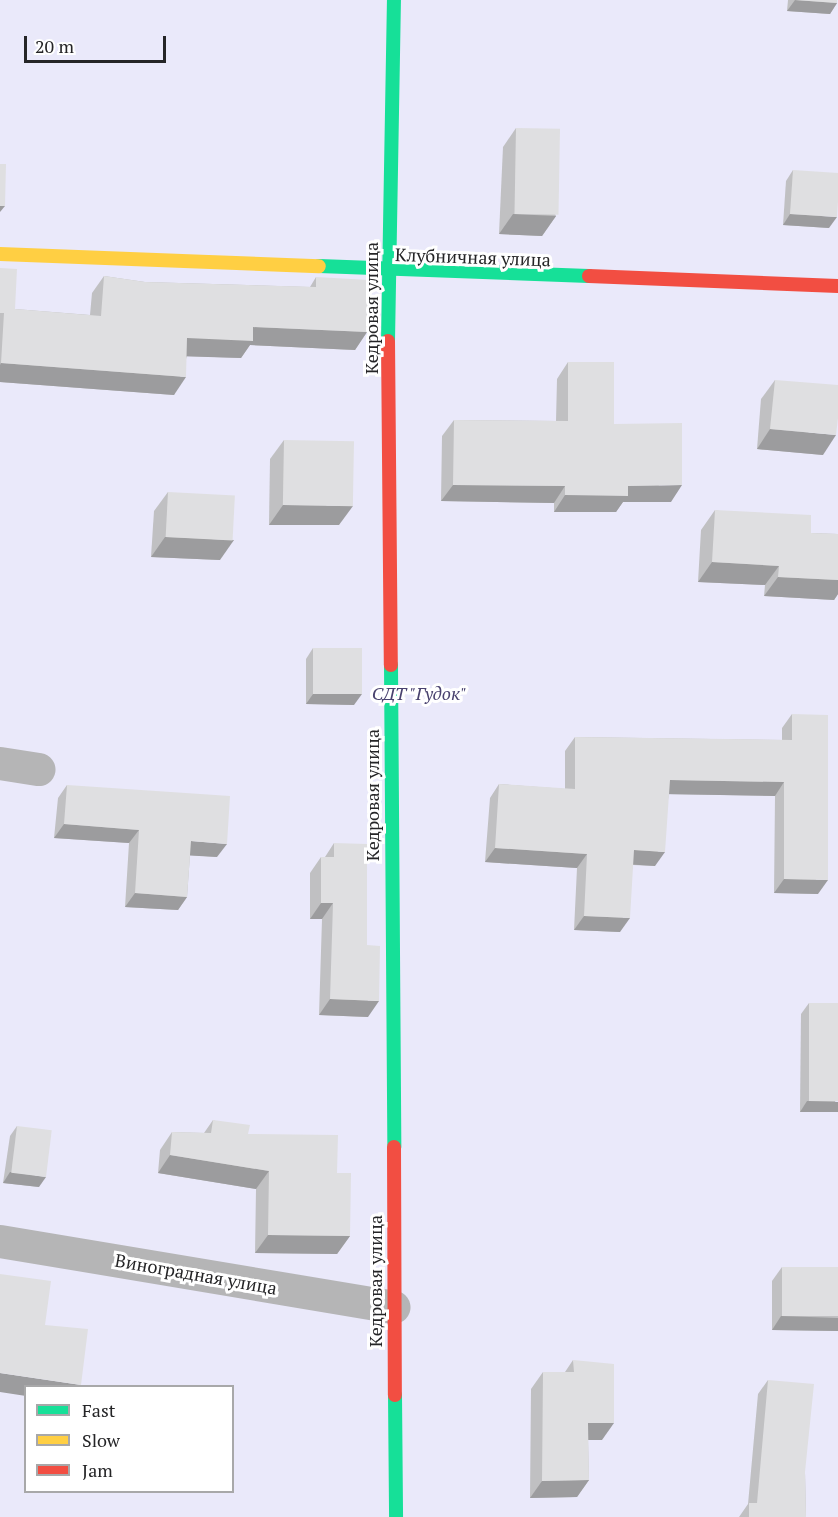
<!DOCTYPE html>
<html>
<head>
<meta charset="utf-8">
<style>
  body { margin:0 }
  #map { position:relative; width:838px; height:1517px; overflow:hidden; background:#fbfbfe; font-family:"PT Serif",serif }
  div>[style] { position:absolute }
  .green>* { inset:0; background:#eae9fa }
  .street>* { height:33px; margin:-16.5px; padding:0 16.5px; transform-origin:16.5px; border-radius:16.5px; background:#b5b5b6 }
  .fast>* { height:14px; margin:-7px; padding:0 7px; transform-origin:7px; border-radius:7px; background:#16e098 }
  .slow>* { height:14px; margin:-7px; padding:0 7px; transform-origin:7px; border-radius:7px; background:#ffcf43 }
  .jam>* { height:14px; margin:-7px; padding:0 7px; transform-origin:7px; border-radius:7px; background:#f24e42 }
  .wall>* { inset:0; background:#c0c0c2 }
  .shaded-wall>* { inset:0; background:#9c9c9e }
  .building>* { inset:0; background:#dfdfe1; transform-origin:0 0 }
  span { translate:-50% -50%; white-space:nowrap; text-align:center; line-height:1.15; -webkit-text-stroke:6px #fff; paint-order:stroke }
  .street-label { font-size:18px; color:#252527 }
  .park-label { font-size:18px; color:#49426f; font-style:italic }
  .legend { position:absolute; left:24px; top:1385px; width:210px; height:108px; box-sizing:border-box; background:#fff; border:2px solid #a8a8a9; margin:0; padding:8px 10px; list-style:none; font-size:18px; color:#252527 }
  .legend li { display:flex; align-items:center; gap:12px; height:30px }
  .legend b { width:30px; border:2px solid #a8a8a9 }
  .scale { position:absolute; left:24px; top:36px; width:142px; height:27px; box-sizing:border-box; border:3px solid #252527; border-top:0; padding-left:8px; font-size:18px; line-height:21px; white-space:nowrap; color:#252527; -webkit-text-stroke:4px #fff; paint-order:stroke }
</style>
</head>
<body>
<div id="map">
  <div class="green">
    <div style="clip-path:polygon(evenodd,0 0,838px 0,838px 1517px,0 1517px,0 0,26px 1386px,232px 1386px,232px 1492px,26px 1492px,26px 1386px)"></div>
  </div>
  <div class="street">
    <div style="left:0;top:763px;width:39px;rotate:9deg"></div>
    <div style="left:0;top:1241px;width:399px;rotate:9.5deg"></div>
  </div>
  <div class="fast">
    <div style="left:319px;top:266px;width:270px;rotate:2.1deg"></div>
    <div style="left:388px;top:341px;width:341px;rotate:-89deg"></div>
    <div style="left:391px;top:665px;width:482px;rotate:89.6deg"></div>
    <div style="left:395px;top:1395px;width:122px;rotate:89.5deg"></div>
  </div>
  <div class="slow">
    <div style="left:0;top:254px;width:319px;rotate:2.2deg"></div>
  </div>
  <div class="jam">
    <div style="left:589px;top:276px;width:249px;rotate:2.3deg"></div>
    <div style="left:388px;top:341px;width:324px;rotate:89.5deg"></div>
    <div style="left:394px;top:1147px;width:248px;rotate:89.8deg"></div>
  </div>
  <div class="wall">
    <div style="clip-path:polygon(788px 0,837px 0,837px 3px,830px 14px,787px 11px)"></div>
    <div style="clip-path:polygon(516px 128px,556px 216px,542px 236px,499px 234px,503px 147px)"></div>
    <div style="clip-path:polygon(793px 170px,829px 228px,783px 225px,786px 181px)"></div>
    <div style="clip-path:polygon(0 268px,15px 309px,90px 315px,92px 293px,104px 276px,145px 282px,310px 287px,316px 277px,367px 332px,355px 350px,250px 345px,241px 358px,187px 356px,174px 395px,0 382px)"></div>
    <div style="clip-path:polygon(568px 362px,671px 502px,623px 502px,616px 512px,554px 512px,554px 503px,441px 501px,442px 436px,454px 420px,556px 421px,557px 379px)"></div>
    <div style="clip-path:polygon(775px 380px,823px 455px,757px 449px,761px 399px)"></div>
    <div style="clip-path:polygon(284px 440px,339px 525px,269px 525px,270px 459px)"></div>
    <div style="clip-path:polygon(168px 492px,220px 560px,151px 557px,154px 511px)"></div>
    <div style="clip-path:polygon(715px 510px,811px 533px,838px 534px,838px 594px,834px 600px,764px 596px,765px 585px,698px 582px,701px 530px)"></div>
    <div style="clip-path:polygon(313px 648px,354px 705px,306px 704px,306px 659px)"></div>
    <div style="clip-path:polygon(792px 714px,818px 894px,774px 893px,775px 796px,669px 794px,655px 866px,633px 865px,620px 932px,574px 930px,577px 868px,485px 862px,490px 798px,499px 784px,565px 789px,565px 751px,575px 737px,782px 740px,782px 728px)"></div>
    <div style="clip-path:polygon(67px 785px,217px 857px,190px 855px,187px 897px,178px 910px,125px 907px,129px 843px,54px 838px,58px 798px)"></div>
    <div style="clip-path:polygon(334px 843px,367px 945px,368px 1017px,319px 1015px,322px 919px,310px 919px,310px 873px,321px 857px,325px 857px)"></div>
    <div style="clip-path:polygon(809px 1003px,838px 1112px,800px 1112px,801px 1014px)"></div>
    <div style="clip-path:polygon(213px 1120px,248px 1134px,337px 1173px,350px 1236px,337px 1254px,255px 1253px,256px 1189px,158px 1173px,160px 1150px,172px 1132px,204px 1133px)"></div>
    <div style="clip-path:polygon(17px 1126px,39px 1187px,3px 1183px,10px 1136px)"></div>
    <div style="clip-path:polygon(782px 1267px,838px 1267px,838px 1331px,772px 1330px,772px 1281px)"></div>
    <div style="clip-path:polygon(573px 1360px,602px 1440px,588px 1440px,589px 1480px,577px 1497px,530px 1498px,531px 1389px,543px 1372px,565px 1372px)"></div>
    <div style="clip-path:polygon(768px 1380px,805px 1472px,806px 1517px,739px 1517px,748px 1504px,758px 1394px)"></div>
  </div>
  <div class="shaded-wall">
    <div style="clip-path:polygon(795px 0,837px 3px,830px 14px,787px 11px)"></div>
    <div style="clip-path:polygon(0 206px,5px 206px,0 212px)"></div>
    <div style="clip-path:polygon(513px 214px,556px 216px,542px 236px,499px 234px)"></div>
    <div style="clip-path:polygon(790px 214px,837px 217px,829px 228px,783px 225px)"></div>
    <div style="clip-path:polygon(253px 327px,367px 332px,355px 350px,250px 345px,241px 358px,175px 356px,187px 338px)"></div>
    <div style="clip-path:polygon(1px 363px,186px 377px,174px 395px,0 382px,0 365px)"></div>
    <div style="clip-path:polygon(770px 429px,836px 435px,823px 455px,757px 449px)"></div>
    <div style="clip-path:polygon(453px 485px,565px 486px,554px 503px,441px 501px)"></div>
    <div style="clip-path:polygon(682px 485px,671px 502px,623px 502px,616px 512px,554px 512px,565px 495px,628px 486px)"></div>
    <div style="clip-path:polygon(283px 505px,353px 506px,339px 525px,269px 525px)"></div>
    <div style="clip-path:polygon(165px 537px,234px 540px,220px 560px,151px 557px)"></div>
    <div style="clip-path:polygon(712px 562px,779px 566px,765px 585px,698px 582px)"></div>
    <div style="clip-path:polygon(778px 577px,838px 580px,838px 594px,834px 600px,764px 596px)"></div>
    <div style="clip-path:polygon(313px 694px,362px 694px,354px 705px,306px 704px)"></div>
    <div style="clip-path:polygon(670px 780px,784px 782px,775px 796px,660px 794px)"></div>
    <div style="clip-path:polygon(64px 824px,139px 830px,129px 843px,54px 838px)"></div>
    <div style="clip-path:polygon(191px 841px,227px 844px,217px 857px,181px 855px)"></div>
    <div style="clip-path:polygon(495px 848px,587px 854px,577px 868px,485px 862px)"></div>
    <div style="clip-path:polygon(634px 850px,665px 852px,655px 866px,624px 864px)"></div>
    <div style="clip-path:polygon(784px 879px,828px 880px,818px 894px,774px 893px)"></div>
    <div style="clip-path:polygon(135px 893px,187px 897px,178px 910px,125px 907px)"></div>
    <div style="clip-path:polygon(321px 903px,333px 903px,322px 919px,310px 919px)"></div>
    <div style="clip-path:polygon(584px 916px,630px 918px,620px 932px,574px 930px)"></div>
    <div style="clip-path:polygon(330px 999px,379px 1001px,368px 1017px,319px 1015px)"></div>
    <div style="clip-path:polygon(807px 1101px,838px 1102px,838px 1112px,800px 1112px)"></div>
    <div style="clip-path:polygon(170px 1155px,269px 1171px,256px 1189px,158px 1173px)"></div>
    <div style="clip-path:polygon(10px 1172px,46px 1177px,39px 1187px,3px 1183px)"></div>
    <div style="clip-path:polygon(268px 1235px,350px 1236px,337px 1254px,255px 1253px)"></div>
    <div style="clip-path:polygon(781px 1316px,838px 1318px,838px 1331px,772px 1330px)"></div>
    <div style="clip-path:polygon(0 1373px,81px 1385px,80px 1386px,26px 1386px,26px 1396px,0 1392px)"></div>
    <div style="clip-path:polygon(588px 1423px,614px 1423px,602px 1440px,576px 1440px)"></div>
    <div style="clip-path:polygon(589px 1480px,577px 1497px,530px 1498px,542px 1481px)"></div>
  </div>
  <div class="building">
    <div style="clip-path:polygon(795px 0,837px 0,837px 3px)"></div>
    <div style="left:516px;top:128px;width:44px;height:86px;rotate:1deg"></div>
    <div style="clip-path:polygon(0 164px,6px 164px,5px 206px,0 206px)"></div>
    <div style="clip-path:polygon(793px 170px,838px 173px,838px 201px,837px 217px,790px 214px)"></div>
    <div style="clip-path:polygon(0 268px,17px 269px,15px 309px,101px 316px,104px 276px,145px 282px,316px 287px,316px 277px,369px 280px,367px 332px,253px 327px,253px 341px,187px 338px,186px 377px,1px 363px,4px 313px,0 313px)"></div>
    <div style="clip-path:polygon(568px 362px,614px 362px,614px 424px,682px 423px,682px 485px,628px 486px,628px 496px,565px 495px,565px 486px,453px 485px,454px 420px,568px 421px)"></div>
    <div style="clip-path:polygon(775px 380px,838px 385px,838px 418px,836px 435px,770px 429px)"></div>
    <div style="left:284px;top:440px;width:70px;height:65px;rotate:1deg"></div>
    <div style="left:168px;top:492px;width:67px;height:45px;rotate:3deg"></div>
    <div style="clip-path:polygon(715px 510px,811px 515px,811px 533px,838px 534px,838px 580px,778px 577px,779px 566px,712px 562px)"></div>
    <div style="left:313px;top:648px;width:49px;height:46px"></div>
    <div style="clip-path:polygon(792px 714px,828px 715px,828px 880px,784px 879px,784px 782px,670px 780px,665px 852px,634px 850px,630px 918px,584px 916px,587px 854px,495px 848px,499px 784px,575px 789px,575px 737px,792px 740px)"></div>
    <div style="clip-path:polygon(67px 785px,230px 796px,227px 844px,191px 841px,187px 897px,135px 893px,139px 830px,64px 824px)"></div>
    <div style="clip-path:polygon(334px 843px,367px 844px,367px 945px,380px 946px,379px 1001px,330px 999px,333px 903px,321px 903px,321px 857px,334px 857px)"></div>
    <div style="left:809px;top:1003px;width:29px;height:98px"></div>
    <div style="clip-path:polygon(213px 1120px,250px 1125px,248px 1134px,338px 1135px,337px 1173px,351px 1173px,350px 1236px,268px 1235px,269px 1171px,170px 1155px,172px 1132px,211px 1133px)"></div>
    <div style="left:17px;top:1126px;width:35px;height:47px;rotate:7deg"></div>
    <div style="left:782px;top:1267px;width:56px;height:49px"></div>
    <div style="clip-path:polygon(0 1274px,51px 1281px,45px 1325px,88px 1329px,81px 1385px,0 1373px)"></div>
    <div style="clip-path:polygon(573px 1360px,614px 1364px,614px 1423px,588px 1423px,589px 1480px,542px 1481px,543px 1372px,574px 1372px)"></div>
    <div style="clip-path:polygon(768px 1380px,814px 1384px,805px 1472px,806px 1517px,749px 1517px,749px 1503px,757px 1503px)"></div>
  </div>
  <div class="street-label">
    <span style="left:473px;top:257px;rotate:2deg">Клубничная улица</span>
    <span style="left:371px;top:308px;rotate:-90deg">Кедровая улица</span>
    <span style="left:372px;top:795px;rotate:-90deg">Кедровая улица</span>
    <span style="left:196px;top:1274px;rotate:10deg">Виноградная улица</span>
    <span style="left:375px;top:1281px;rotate:-90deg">Кедровая улица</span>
  </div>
  <div class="park-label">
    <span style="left:419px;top:693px">СДТ "Гудок"</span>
  </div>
  <ul class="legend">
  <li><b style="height:8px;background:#16e098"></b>Fast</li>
  <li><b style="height:8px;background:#ffcf43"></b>Slow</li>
  <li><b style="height:8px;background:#f24e42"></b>Jam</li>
  </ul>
  <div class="scale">20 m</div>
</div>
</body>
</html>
